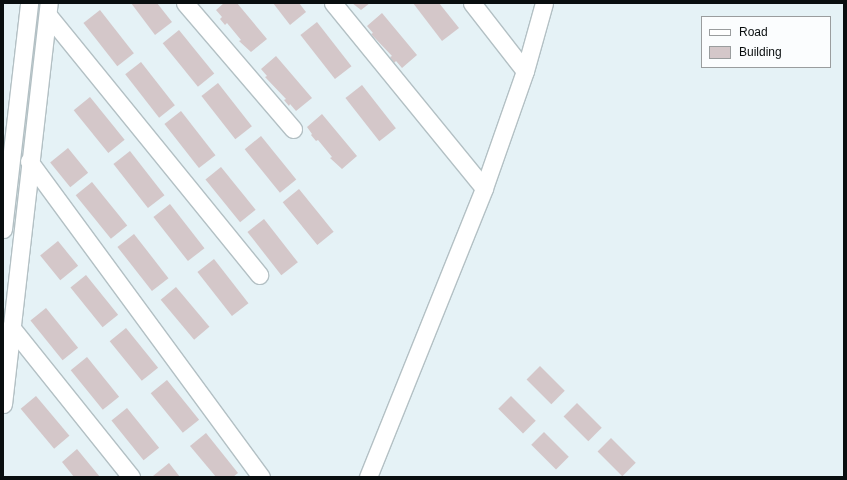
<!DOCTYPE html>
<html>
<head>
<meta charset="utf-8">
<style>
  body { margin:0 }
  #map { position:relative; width:847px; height:480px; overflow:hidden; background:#e5f2f6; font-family:Arial,sans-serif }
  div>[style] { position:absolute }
  .building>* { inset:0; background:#d4c7c9; transform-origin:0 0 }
  .roads { filter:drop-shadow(1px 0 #b3c0c4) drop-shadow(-1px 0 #b3c0c4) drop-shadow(0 1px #b3c0c4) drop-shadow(0 -1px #b3c0c4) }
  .minor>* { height:17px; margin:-8.5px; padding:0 8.5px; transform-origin:8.5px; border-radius:8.5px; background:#fff }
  span { translate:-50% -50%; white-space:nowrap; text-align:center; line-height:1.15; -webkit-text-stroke:3px #fbfdfe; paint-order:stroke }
  .frame { position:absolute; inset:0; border:4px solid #090e0f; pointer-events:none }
  .legend { position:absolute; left:701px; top:16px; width:130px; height:52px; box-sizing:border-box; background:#fbfdfe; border:1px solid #9a9d9e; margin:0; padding:5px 7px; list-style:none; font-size:12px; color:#090e0f }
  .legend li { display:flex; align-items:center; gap:8px; height:20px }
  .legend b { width:20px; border:1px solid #9a9d9e }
</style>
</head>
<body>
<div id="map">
  <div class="building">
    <div style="clip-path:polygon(131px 3px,157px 3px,172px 22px,155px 35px)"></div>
    <div style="clip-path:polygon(224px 3px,237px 3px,267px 39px,251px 52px,239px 41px,241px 40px,227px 23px,225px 25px,220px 19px,222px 17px,216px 10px)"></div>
    <div style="clip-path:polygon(273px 3px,299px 3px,306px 12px,290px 25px)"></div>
    <div style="clip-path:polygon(352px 3px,370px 3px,361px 10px)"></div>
    <div style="clip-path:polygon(413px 3px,439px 3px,459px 28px,442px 41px)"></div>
    <div style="left:100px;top:10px;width:55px;height:21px;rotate:52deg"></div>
    <div style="clip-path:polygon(382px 13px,417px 55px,402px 68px,396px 61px,394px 63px,390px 57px,392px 56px,371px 34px,373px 33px,367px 26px)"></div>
    <div style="left:317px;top:22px;width:56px;height:21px;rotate:52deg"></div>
    <div style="left:179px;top:30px;width:56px;height:21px;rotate:51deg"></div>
    <div style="clip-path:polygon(276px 56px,312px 98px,296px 111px,290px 104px,289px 106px,284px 100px,286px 99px,265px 77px,267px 76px,261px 69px)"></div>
    <div style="left:141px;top:62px;width:55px;height:20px;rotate:52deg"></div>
    <div style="left:218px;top:83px;width:55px;height:21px;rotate:52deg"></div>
    <div style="left:362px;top:85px;width:55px;height:21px;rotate:52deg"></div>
    <div style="left:90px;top:97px;width:55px;height:21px;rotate:51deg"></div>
    <div style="left:181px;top:111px;width:56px;height:21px;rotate:52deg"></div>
    <div style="clip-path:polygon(322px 114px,357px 156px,342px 169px,330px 158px,332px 157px,318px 140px,316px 141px,311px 135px,312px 134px,307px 127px)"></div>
    <div style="left:261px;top:136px;width:56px;height:21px;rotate:51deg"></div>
    <div style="left:68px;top:148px;width:32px;height:23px;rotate:51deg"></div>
    <div style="left:130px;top:151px;width:56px;height:21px;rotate:52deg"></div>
    <div style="left:221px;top:167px;width:55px;height:20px;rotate:51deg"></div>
    <div style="left:92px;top:182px;width:56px;height:21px;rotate:51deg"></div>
    <div style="left:299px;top:189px;width:55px;height:21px;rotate:51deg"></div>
    <div style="left:170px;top:204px;width:56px;height:21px;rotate:52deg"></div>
    <div style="left:264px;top:219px;width:55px;height:21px;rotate:52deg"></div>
    <div style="left:134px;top:234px;width:56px;height:21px;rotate:52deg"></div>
    <div style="left:58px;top:241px;width:32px;height:23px;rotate:51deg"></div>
    <div style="left:214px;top:259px;width:56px;height:21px;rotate:52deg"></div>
    <div style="left:86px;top:275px;width:51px;height:20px;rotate:51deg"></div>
    <div style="left:176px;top:287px;width:52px;height:20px;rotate:50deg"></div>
    <div style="left:46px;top:308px;width:51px;height:20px;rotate:51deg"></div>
    <div style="left:126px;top:328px;width:51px;height:21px;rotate:51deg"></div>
    <div style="left:87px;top:357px;width:51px;height:21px;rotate:51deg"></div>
    <div style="left:540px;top:366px;width:35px;height:19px;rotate:45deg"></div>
    <div style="left:167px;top:380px;width:51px;height:21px;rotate:51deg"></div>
    <div style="left:36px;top:396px;width:52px;height:20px;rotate:50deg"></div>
    <div style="left:511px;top:396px;width:35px;height:18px;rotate:45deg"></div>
    <div style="left:577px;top:403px;width:35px;height:19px;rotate:45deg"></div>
    <div style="left:127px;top:408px;width:51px;height:20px;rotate:51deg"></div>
    <div style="left:544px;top:432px;width:35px;height:18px;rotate:45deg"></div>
    <div style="clip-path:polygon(206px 433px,238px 473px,233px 477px,216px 477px,190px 446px)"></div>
    <div style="left:611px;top:438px;width:35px;height:19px;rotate:45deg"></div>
    <div style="clip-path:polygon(77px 449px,100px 477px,74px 477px,62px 462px)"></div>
    <div style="clip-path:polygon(169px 463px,180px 477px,154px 477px,153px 476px)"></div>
  </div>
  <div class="roads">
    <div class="minor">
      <div style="left:185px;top:3px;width:166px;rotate:49.4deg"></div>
      <div style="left:333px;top:3px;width:239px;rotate:50.8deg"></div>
      <div style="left:472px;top:3px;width:86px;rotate:52.1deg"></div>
      <div style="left:48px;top:15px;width:335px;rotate:50.9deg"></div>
      <div style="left:29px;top:161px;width:392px;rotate:53.7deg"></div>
      <div style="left:3px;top:229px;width:227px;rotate:-83.4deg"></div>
      <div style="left:11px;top:327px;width:192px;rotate:51.3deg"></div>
      <div style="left:3px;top:404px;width:404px;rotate:-83.5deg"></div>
      <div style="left:368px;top:477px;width:311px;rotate:-68.1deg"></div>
      <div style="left:484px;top:188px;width:124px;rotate:-70.7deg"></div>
      <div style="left:525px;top:71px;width:71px;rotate:-74.4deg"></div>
    </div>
  </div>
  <div class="frame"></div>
  <ul class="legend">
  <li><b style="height:5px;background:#fff"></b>Road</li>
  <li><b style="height:11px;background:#d4c7c9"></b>Building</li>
  </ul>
</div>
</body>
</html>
